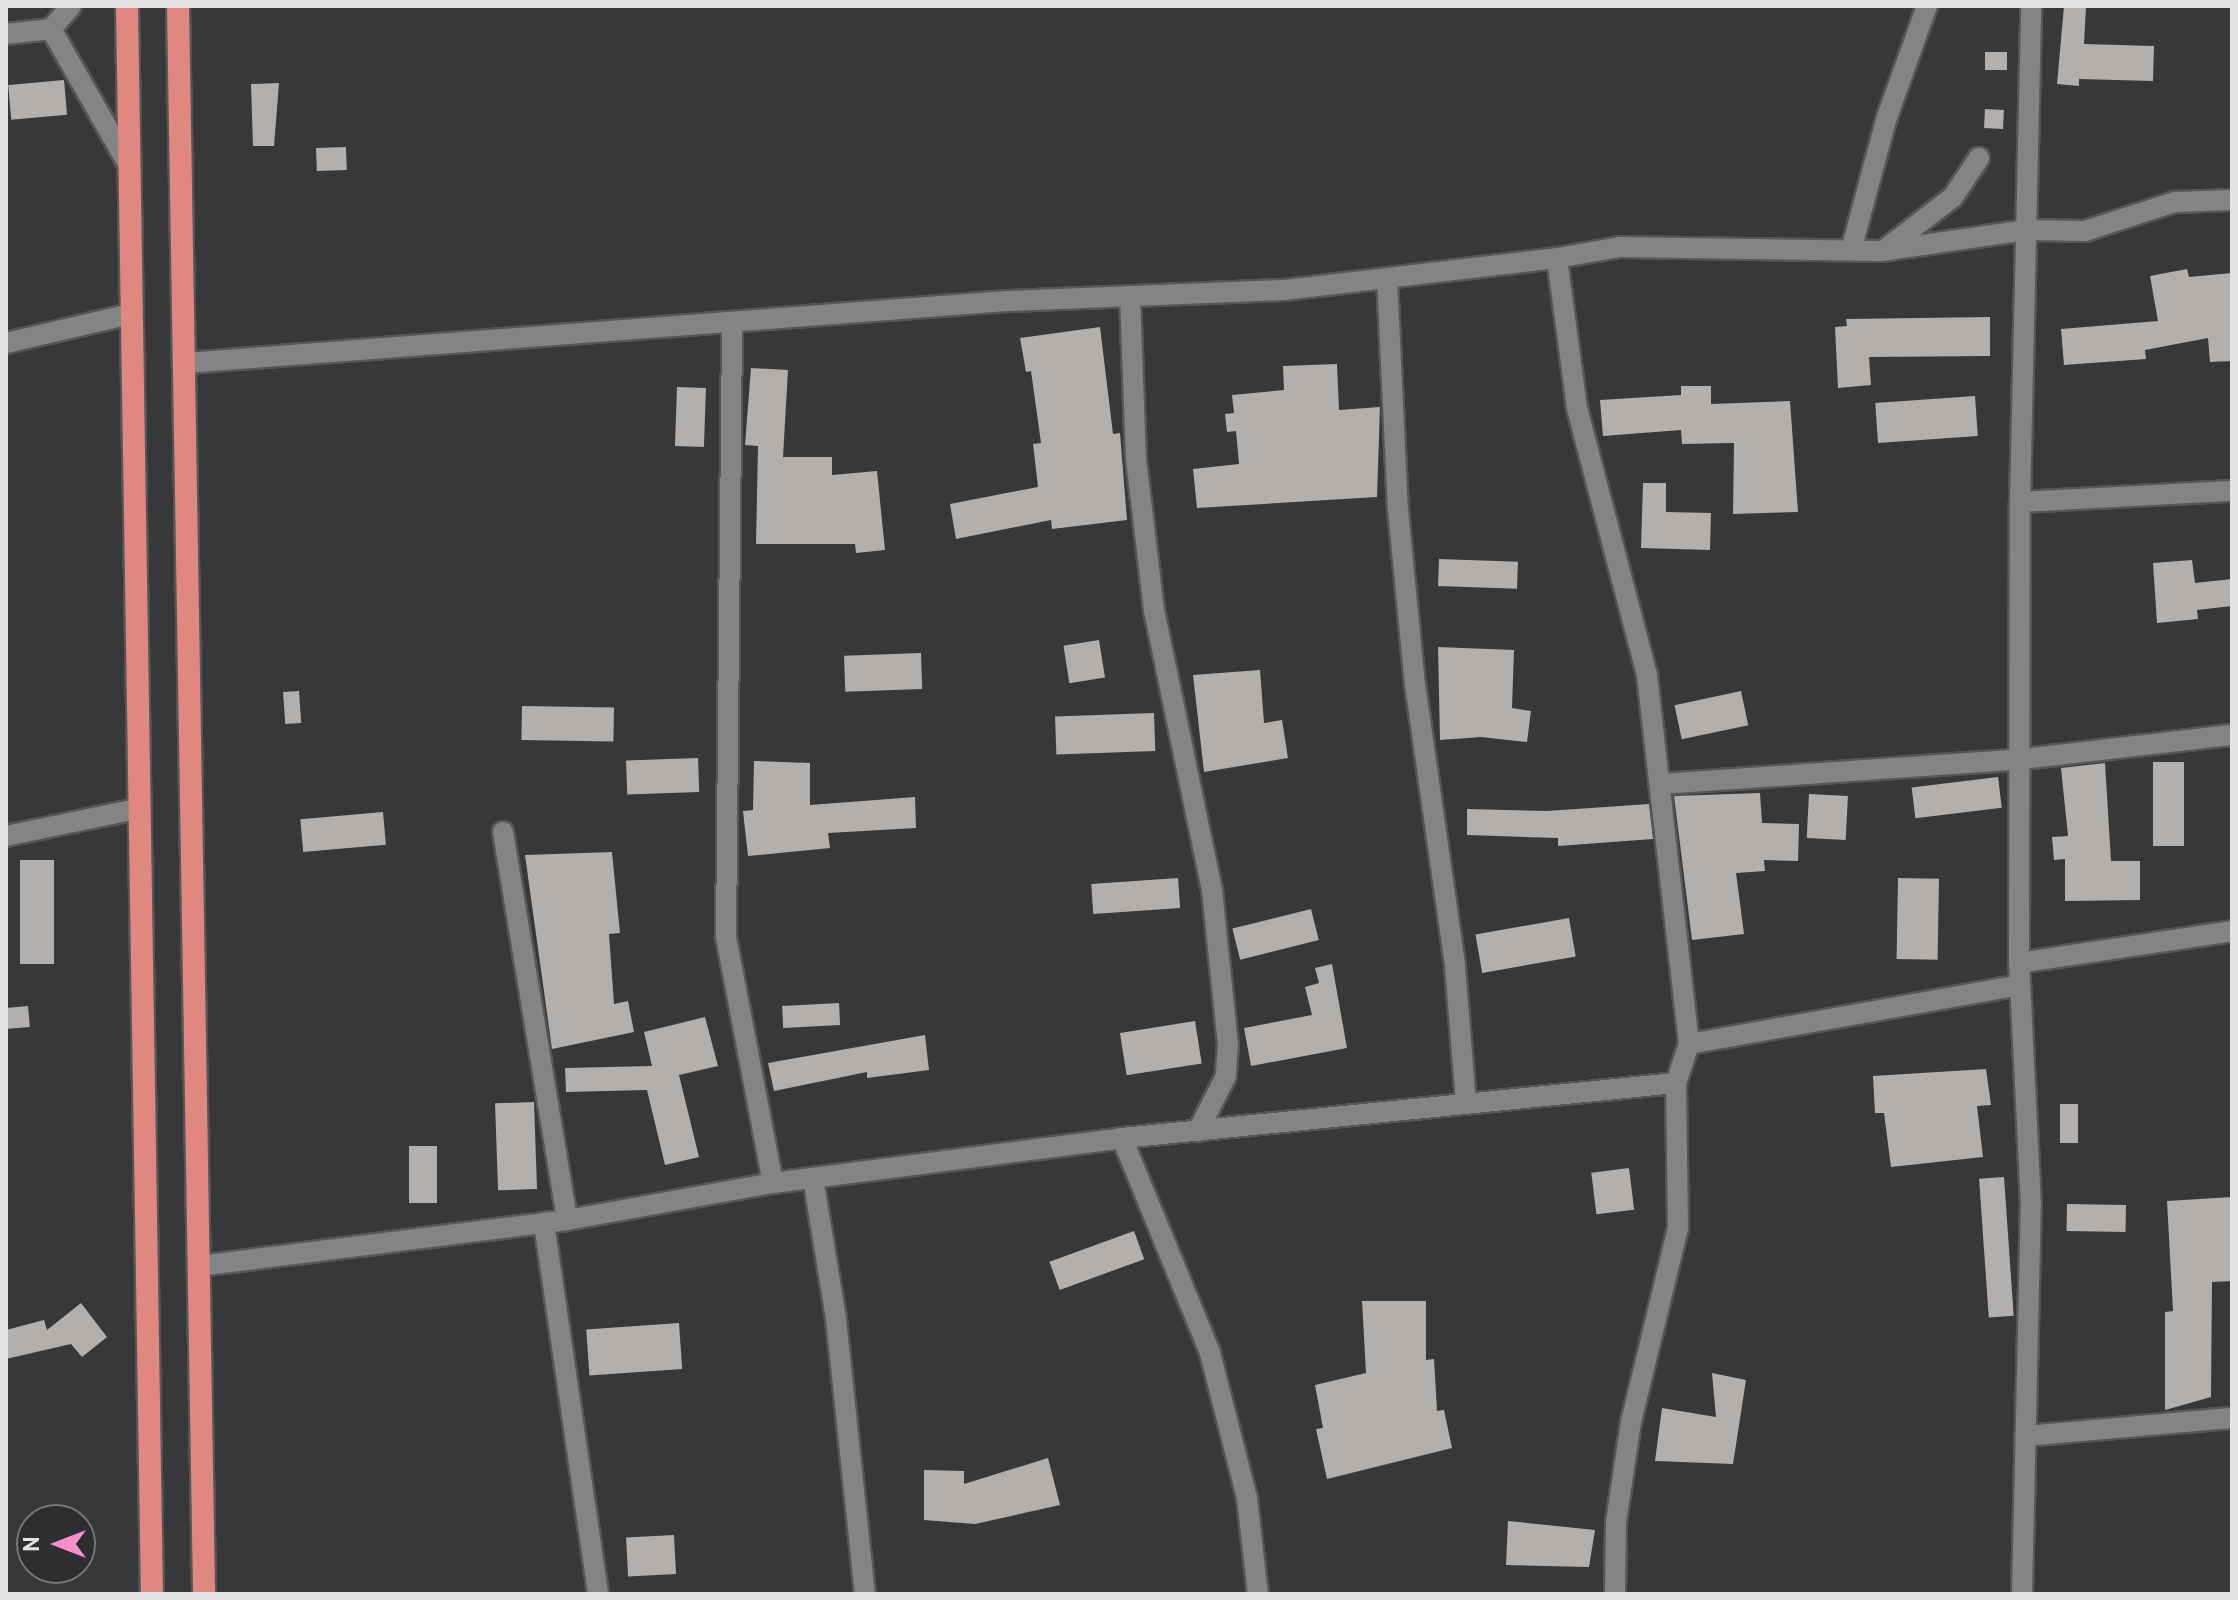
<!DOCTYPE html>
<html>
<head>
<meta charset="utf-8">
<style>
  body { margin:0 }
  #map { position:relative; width:2238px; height:1600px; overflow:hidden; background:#36383a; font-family:Overpass,sans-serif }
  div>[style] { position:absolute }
  .building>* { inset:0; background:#b2afad; transform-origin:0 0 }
  .roads { filter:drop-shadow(2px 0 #555658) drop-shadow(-2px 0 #555658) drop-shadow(0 2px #555658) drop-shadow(0 -2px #555658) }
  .minor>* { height:20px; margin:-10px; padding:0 10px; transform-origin:10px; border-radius:10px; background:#828486 }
  .trunk>* { height:22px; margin:-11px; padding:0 11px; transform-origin:11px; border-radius:11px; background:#e08780 }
  span { translate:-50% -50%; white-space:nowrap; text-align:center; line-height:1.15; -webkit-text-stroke:8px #2c2e30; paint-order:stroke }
  .frame { position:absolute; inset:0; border:8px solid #e2e3e4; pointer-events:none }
  .north { position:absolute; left:16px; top:1504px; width:80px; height:80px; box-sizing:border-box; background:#2c2e30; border:2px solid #757678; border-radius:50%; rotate:270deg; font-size:22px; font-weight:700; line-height:32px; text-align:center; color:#e2e3e4 }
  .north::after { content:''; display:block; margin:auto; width:28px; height:36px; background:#f890cc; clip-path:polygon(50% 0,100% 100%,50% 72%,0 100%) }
</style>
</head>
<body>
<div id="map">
  <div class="building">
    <div style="clip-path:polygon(2064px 6px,2086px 6px,2084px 44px,2154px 46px,2153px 81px,2079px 79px,2079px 86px,2057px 84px)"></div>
    <div style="left:1985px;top:52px;width:22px;height:18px"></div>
    <div style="left:64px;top:80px;width:35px;height:56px;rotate:85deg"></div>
    <div style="clip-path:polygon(279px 83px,274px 146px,253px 146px,251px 84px)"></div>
    <div style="left:1985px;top:109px;width:19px;height:19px;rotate:3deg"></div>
    <div style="left:346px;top:147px;width:23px;height:30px;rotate:88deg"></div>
    <div style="clip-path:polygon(2187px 269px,2189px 277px,2232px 273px,2232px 361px,2210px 362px,2208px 338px,2145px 350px,2146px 359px,2064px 365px,2061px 329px,2158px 321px,2150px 276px)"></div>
    <div style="clip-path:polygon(1990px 317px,1990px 356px,1869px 357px,1871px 385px,1838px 388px,1835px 327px,1847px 326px,1846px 319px)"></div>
    <div style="clip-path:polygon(1100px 327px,1113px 434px,1120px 433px,1127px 520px,1052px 529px,1051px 520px,956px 539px,950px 504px,1038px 487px,1033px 444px,1041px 443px,1031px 371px,1026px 372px,1020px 338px)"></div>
    <div style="clip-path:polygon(1337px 364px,1339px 410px,1380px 407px,1377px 497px,1197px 508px,1193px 469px,1239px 464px,1236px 431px,1227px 432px,1225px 414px,1234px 413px,1232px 395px,1284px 390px,1283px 366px)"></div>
    <div style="clip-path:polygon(751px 368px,788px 370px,783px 457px,832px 457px,832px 475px,877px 471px,885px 550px,856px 553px,855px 544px,756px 544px,758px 446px,745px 445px)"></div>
    <div style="clip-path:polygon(1681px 386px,1711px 386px,1711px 404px,1790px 401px,1798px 512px,1733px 514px,1734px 443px,1682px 444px,1681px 430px,1603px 436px,1600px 400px,1681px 395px)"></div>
    <div style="left:677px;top:387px;width:29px;height:59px;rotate:2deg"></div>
    <div style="left:1975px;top:396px;width:40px;height:100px;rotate:86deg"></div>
    <div style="clip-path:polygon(1643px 483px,1666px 483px,1666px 512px,1711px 513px,1710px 550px,1641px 548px)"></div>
    <div style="left:1439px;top:559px;width:79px;height:27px;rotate:2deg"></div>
    <div style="clip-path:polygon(2192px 560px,2195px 583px,2232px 579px,2232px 606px,2197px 610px,2198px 619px,2157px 623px,2153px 563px)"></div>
    <div style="left:1099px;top:640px;width:38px;height:36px;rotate:81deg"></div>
    <div style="clip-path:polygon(1438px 647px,1514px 650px,1512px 708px,1531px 711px,1527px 742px,1481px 737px,1440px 740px)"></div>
    <div style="left:921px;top:653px;width:36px;height:77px;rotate:88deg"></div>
    <div style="clip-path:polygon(1260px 670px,1264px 723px,1282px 720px,1288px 758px,1204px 772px,1193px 675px)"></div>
    <div style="left:299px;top:691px;width:32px;height:16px;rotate:86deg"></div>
    <div style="left:1741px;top:691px;width:35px;height:68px;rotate:78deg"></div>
    <div style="left:522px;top:706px;width:92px;height:34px;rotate:1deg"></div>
    <div style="left:1154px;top:713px;width:38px;height:99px;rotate:88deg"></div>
    <div style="left:698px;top:758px;width:34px;height:72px;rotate:88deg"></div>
    <div style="clip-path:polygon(754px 761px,810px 763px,810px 805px,915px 797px,916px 828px,828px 833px,830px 848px,748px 856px,743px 811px,753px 810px)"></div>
    <div style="left:2153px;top:762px;width:31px;height:84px"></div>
    <div style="clip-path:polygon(2105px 763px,2111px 861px,2140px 861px,2140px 900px,2065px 901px,2065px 859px,2054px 860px,2052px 837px,2068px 836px,2061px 768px)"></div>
    <div style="left:1998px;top:777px;width:31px;height:87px;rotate:83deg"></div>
    <div style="clip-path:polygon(1760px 793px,1762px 823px,1799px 824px,1798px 861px,1764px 860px,1765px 871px,1736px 873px,1744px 934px,1692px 940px,1674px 796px)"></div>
    <div style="left:1809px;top:794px;width:39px;height:44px;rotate:3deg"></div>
    <div style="clip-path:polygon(1649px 804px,1653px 839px,1558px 846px,1558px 838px,1467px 835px,1467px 809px,1547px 811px)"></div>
    <div style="left:383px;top:812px;width:33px;height:83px;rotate:85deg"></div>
    <div style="clip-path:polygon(612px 852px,620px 933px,609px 934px,614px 1004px,628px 1001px,634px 1032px,552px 1049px,525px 855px)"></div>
    <div style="left:20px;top:860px;width:34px;height:104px"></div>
    <div style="left:1178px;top:878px;width:30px;height:87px;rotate:86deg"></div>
    <div style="left:1898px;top:878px;width:41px;height:81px;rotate:1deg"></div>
    <div style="left:1311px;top:909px;width:32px;height:81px;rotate:76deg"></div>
    <div style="left:1569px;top:918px;width:39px;height:95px;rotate:80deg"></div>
    <div style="clip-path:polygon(1332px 964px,1347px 1048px,1251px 1066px,1244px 1028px,1312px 1015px,1305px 987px,1319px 983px,1315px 968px)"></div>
    <div style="left:839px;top:1003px;width:22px;height:57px;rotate:87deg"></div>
    <div style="left:28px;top:1006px;width:21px;height:22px;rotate:85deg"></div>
    <div style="clip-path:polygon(705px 1017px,718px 1066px,679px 1075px,699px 1157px,665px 1165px,647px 1090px,566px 1092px,565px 1068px,652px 1066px,644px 1032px)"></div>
    <div style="left:1195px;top:1021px;width:43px;height:76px;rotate:81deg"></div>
    <div style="clip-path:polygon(925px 1035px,929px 1070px,867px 1078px,867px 1072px,774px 1091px,768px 1063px)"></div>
    <div style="clip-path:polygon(1986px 1069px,1991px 1105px,1977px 1106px,1983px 1157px,1891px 1167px,1884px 1113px,1875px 1113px,1873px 1076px)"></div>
    <div style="left:534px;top:1102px;width:87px;height:39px;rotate:88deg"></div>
    <div style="left:2060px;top:1104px;width:18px;height:39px"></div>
    <div style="left:409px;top:1146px;width:28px;height:57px"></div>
    <div style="left:1629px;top:1168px;width:42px;height:38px;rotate:83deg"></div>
    <div style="left:2004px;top:1177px;width:139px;height:25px;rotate:86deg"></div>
    <div style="clip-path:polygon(2232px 1197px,2232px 1281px,2212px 1282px,2211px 1397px,2165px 1410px,2165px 1312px,2173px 1311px,2167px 1201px)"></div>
    <div style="left:2067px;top:1204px;width:59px;height:27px;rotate:1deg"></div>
    <div style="left:1134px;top:1231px;width:30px;height:90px;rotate:70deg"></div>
    <div style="clip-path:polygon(1362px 1301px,1426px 1301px,1426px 1360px,1434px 1359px,1437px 1411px,1444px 1410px,1452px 1448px,1327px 1479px,1316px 1429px,1323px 1428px,1315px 1385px,1366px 1373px)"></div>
    <div style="clip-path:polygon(81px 1303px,107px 1337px,82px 1357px,71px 1344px,6px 1359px,6px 1330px,44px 1320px,47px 1330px)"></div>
    <div style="left:679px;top:1323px;width:46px;height:93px;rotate:86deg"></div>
    <div style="clip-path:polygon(1712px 1373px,1746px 1380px,1733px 1464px,1655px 1461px,1662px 1408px,1716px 1417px)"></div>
    <div style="clip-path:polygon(1048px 1458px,1060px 1505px,975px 1524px,924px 1520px,924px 1470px,964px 1471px,964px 1484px)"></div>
    <div style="clip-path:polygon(1508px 1521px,1595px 1530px,1589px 1567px,1506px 1565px)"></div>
    <div style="left:674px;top:1535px;width:39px;height:48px;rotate:87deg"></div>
  </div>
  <div class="roads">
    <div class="minor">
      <div style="left:51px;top:29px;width:153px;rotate:60.3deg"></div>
      <div style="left:6px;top:34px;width:45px;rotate:-6.3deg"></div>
      <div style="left:51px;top:29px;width:30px;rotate:-49deg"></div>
      <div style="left:1888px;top:247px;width:82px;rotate:-37.6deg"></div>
      <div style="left:1953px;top:197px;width:47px;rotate:-56.3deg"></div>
      <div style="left:1851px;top:250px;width:138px;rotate:-74.9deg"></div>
      <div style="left:1887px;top:117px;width:118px;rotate:-70.2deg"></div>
      <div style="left:1387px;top:278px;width:231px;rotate:87.3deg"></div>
      <div style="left:1398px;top:509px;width:176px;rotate:84.5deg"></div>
      <div style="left:1415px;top:684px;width:285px;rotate:81.9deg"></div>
      <div style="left:1455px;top:966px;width:138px;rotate:85.4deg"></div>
      <div style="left:1130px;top:296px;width:163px;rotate:87.9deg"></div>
      <div style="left:1136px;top:459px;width:152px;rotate:83.2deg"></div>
      <div style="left:1154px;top:610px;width:286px;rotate:78.3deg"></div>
      <div style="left:1212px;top:890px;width:155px;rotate:84.1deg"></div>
      <div style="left:1228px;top:1044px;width:32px;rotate:94deg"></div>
      <div style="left:1226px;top:1076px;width:62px;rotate:117deg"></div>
      <div style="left:732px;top:325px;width:612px;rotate:90.56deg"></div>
      <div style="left:726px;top:937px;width:250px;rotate:79.2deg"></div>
      <div style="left:6px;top:343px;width:128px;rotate:-13.1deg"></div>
      <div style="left:186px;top:363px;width:823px;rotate:-4.32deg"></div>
      <div style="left:1007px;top:301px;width:278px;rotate:-2.3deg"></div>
      <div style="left:1285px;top:290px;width:274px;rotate:-6.7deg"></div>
      <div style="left:2020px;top:502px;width:212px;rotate:-3deg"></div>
      <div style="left:1660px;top:784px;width:364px;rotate:-3.9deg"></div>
      <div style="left:2023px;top:759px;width:210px;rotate:-6.6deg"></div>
      <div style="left:503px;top:832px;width:393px;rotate:80.6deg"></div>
      <div style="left:6px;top:836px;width:133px;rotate:-11.7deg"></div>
      <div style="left:2019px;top:963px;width:215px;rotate:-8.5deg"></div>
      <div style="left:1689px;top:1044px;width:371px;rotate:-96.5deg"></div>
      <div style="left:1647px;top:675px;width:276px;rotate:-104.7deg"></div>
      <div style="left:1577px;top:408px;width:151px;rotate:-97.6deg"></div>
      <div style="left:1557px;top:258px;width:64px;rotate:-9.9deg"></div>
      <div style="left:1620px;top:247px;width:261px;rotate:0.9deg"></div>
      <div style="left:1881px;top:251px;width:148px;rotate:-8.2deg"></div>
      <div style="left:2027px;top:230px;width:58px;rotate:1deg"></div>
      <div style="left:2085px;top:231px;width:95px;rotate:-17.9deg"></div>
      <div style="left:2175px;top:202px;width:57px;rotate:-2deg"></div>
      <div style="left:1122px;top:1138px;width:232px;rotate:67.7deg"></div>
      <div style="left:1210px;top:1353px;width:150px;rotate:75.7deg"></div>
      <div style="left:1247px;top:1498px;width:97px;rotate:83.5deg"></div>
      <div style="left:813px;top:1178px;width:143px;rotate:80.7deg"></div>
      <div style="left:836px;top:1319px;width:277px;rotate:84deg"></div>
      <div style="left:544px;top:1223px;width:375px;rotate:81.7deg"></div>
      <div style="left:199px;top:1266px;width:371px;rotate:-7.1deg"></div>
      <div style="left:567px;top:1220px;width:209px;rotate:-10.2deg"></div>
      <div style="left:773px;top:1183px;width:352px;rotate:-7.3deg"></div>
      <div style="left:1122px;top:1138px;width:557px;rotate:-5.67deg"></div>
      <div style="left:2025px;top:1436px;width:208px;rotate:-5deg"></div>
      <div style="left:1615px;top:1594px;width:72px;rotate:-89.2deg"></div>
      <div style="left:1616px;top:1522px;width:101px;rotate:-81.5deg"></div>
      <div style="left:1631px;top:1422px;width:200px;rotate:-76.4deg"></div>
      <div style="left:1678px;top:1228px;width:145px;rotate:-90.8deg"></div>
      <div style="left:1676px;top:1083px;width:41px;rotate:-71.6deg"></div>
      <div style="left:1689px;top:1044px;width:336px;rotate:-10.1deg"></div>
      <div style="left:2022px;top:1594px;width:388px;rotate:-88.7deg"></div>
      <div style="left:2031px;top:1206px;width:243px;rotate:-92.8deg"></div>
      <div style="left:2019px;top:963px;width:461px;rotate:-89.9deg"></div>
      <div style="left:2020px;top:502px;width:496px;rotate:-88.7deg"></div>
    </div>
    <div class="trunk">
      <div style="left:127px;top:6px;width:1588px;rotate:89.1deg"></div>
      <div style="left:178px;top:6px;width:1588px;rotate:89.06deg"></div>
    </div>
  </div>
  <div class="frame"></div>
  <div class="north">N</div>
</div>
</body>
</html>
